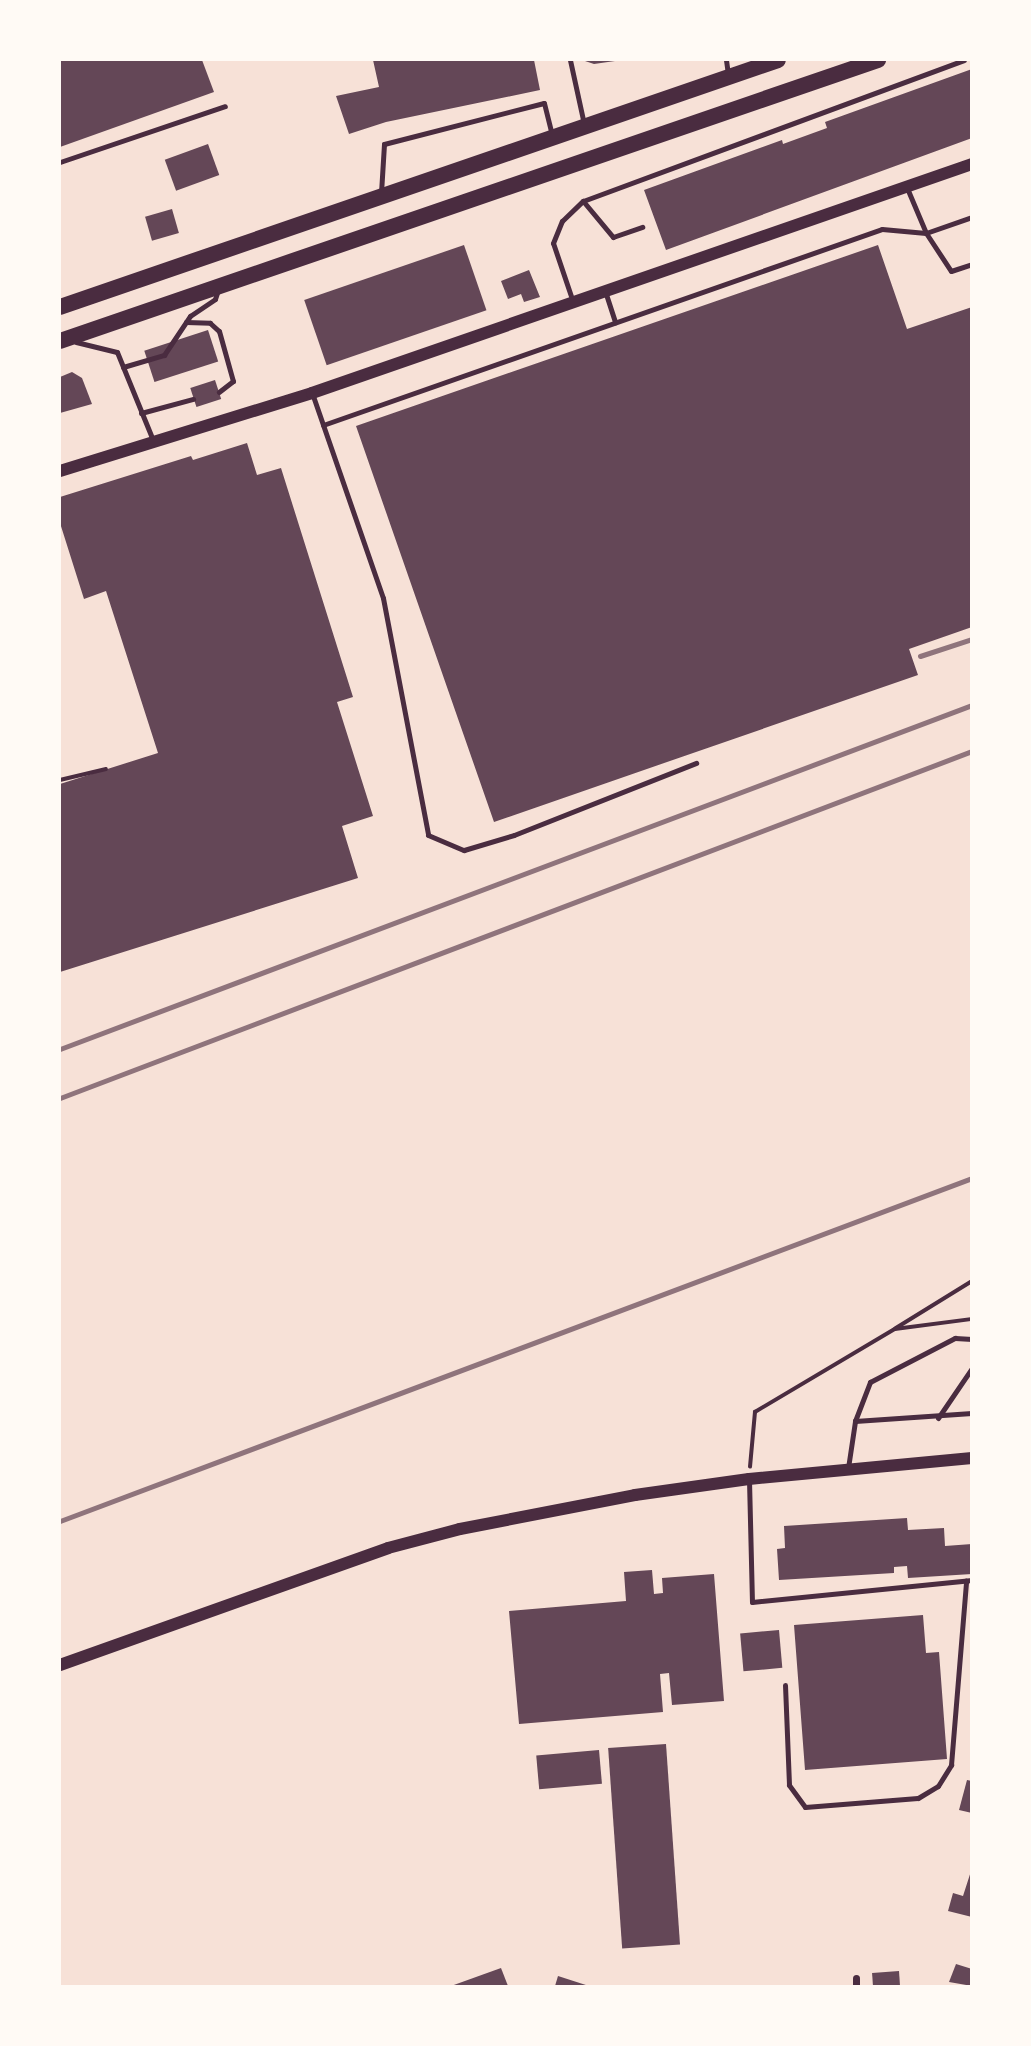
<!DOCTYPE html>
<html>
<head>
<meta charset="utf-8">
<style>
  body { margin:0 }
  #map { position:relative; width:1031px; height:2046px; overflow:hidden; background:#f7e1d7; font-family:"Fira Sans",sans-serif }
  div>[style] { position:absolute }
  .building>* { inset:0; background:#644757; transform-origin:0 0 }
  .path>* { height:3.5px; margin:-1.75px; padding:0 1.75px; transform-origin:1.75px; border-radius:1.75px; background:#4a2c40 }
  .service>* { height:5px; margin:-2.5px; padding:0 2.5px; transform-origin:2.5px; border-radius:2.5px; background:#4a2c40 }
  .minor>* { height:7px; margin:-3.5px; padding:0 3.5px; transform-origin:3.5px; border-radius:3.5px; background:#4a2c40 }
  .tertiary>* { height:12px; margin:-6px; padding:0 6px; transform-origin:6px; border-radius:6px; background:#4a2c40 }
  .primary>* { height:16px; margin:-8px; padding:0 8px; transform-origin:8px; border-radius:8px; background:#4a2c40 }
  .rail>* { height:5px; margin:-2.5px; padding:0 2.5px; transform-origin:2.5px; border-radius:2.5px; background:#8f747c }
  span { translate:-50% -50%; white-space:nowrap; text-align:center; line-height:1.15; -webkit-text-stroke:5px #fffaf5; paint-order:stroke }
  .frame { position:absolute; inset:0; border:61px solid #fffaf5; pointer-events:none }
</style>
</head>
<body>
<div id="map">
  <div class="building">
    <div style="clip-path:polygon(60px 60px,202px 60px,214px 92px,60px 147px)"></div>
    <div style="clip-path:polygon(373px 60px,534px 60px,540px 90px,386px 122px,349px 134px,336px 96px,379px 87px)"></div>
    <div style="clip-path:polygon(582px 60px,615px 60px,615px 61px,594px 64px)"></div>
    <div style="clip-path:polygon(972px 69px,972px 138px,666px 250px,644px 190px,782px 140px,783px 144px,827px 128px,825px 122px)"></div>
    <div style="left:208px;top:144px;width:33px;height:46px;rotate:70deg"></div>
    <div style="left:172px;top:209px;width:25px;height:28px;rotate:74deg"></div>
    <div style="left:464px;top:245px;width:69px;height:169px;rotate:71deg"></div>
    <div style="clip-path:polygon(878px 245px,907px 329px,972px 307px,972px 627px,909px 649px,918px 675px,494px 822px,356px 426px)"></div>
    <div style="clip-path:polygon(529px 270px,540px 297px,524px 302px,521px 294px,508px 299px,501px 281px)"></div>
    <div style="left:208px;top:330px;width:33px;height:67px;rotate:72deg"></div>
    <div style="clip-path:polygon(72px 372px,82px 378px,92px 404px,60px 413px,60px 377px)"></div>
    <div style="left:215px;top:380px;width:20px;height:26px;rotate:72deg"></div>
    <div style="clip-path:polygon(247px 443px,257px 475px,281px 468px,353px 697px,337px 702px,373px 816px,342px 826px,358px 878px,60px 972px,60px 784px,158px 753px,106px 591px,84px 599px,60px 523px,60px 497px,191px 456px,193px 460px)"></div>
    <div style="clip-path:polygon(907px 1518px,908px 1530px,944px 1528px,945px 1546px,972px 1544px,972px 1574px,908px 1578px,907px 1566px,894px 1567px,894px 1573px,779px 1580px,777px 1549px,785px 1548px,784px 1526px)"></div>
    <div style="clip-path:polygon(652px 1570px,654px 1594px,663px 1593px,662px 1578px,714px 1574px,724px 1701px,672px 1705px,669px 1673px,660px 1674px,663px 1712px,519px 1724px,509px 1611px,626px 1601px,624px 1572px)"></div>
    <div style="clip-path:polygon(923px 1615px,926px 1653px,939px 1652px,947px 1759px,805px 1770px,794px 1625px)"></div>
    <div style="left:779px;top:1630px;width:38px;height:39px;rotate:85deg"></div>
    <div style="left:666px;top:1744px;width:201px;height:58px;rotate:86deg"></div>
    <div style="left:599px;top:1750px;width:34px;height:63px;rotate:85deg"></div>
    <div style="clip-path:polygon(967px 1780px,972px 1781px,972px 1813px,959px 1810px)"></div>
    <div style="clip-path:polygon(972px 1868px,972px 1917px,948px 1911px,953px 1893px,963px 1896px)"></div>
    <div style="clip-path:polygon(956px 1964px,972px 1969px,972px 1986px,949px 1982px)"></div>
    <div style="clip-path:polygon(501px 1968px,508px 1986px,451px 1986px)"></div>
    <div style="left:899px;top:1971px;width:15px;height:27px;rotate:86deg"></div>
    <div style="clip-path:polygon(558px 1976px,589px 1986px,555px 1986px)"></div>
  </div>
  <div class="path">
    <div style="left:60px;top:780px;width:47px;rotate:-13.4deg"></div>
    <div style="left:896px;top:1328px;width:89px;rotate:-31.7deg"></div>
    <div style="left:750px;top:1467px;width:55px;rotate:-84.8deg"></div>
    <div style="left:755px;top:1412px;width:163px;rotate:-30.7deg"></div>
    <div style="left:895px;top:1329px;width:78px;rotate:-7.4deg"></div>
  </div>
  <div class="service">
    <div style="left:570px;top:60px;width:66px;rotate:77.7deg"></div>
    <div style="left:726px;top:60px;width:14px;rotate:82deg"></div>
    <div style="left:60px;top:162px;width:174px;rotate:-18.7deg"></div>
    <div style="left:907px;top:188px;width:49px;rotate:67.1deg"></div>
    <div style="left:926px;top:233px;width:45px;rotate:56.7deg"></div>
    <div style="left:951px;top:271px;width:22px;rotate:-18deg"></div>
    <div style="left:381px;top:193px;width:49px;rotate:-86.5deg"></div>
    <div style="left:384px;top:144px;width:165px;rotate:-14.4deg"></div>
    <div style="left:544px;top:103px;width:32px;rotate:76deg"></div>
    <div style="left:583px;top:201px;width:47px;rotate:50.2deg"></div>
    <div style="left:613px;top:237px;width:31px;rotate:-19deg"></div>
    <div style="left:605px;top:291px;width:33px;rotate:72deg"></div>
    <div style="left:573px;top:302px;width:62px;rotate:-108.7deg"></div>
    <div style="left:553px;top:243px;width:24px;rotate:-68deg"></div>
    <div style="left:562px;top:221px;width:29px;rotate:-44deg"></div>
    <div style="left:583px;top:201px;width:406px;rotate:-20.3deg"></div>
    <div style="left:186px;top:322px;width:24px;rotate:2deg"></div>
    <div style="left:210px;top:323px;width:12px;rotate:42deg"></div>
    <div style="left:219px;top:331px;width:52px;rotate:74.4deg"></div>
    <div style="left:233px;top:381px;width:18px;rotate:142deg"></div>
    <div style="left:76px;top:342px;width:42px;rotate:13.7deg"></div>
    <div style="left:117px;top:352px;width:95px;rotate:67.8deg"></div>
    <div style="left:123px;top:367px;width:43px;rotate:-16.3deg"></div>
    <div style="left:164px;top:355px;width:47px;rotate:-56.3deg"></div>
    <div style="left:190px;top:316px;width:30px;rotate:-34deg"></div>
    <div style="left:215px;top:299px;width:9px;rotate:-72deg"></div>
    <div style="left:312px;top:393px;width:217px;rotate:70.9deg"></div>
    <div style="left:383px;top:598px;width:241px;rotate:79.2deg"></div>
    <div style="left:428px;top:835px;width:39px;rotate:23deg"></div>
    <div style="left:464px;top:850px;width:52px;rotate:-16.7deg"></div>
    <div style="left:514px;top:835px;width:196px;rotate:-21.6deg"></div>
    <div style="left:141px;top:413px;width:54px;rotate:-15.1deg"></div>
    <div style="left:323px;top:425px;width:592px;rotate:-19.32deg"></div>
    <div style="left:882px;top:229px;width:44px;rotate:5.2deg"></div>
    <div style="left:926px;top:233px;width:49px;rotate:-19.2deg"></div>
    <div style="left:938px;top:1418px;width:60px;rotate:-55.8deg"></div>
    <div style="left:855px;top:1421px;width:117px;rotate:-3.9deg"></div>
    <div style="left:848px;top:1468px;width:48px;rotate:-81.5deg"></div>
    <div style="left:855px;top:1421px;width:42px;rotate:-69deg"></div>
    <div style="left:870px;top:1382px;width:96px;rotate:-27.4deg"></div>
    <div style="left:955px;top:1338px;width:17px;rotate:3deg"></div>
    <div style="left:749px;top:1480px;width:122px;rotate:88.6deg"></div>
    <div style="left:752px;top:1602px;width:221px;rotate:-5.7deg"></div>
    <div style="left:785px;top:1685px;width:100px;rotate:87.7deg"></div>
    <div style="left:789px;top:1785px;width:27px;rotate:54deg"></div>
    <div style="left:805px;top:1807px;width:113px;rotate:-4.6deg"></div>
    <div style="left:918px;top:1798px;width:23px;rotate:-31deg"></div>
    <div style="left:938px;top:1786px;width:25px;rotate:-58deg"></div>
    <div style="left:951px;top:1765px;width:185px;rotate:-85.3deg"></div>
  </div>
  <div class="minor">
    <div style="left:856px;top:1978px;width:8px;rotate:90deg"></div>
  </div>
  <div class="tertiary">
    <div style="left:60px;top:471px;width:264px;rotate:-17.2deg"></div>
    <div style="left:312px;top:393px;width:699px;rotate:-19.14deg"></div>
    <div style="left:60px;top:1665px;width:348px;rotate:-19.6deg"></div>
    <div style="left:388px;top:1548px;width:74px;rotate:-14.8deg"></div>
    <div style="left:460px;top:1529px;width:178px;rotate:-11deg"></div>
    <div style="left:635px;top:1495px;width:115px;rotate:-8deg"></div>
    <div style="left:749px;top:1479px;width:224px;rotate:-5.4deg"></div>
  </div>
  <div class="primary">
    <div style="left:60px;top:307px;width:759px;rotate:-18.98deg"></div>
    <div style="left:60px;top:341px;width:865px;rotate:-18.96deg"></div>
  </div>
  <div class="rail">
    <div style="left:920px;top:656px;width:55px;rotate:-18.1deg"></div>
    <div style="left:60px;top:1049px;width:975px;rotate:-20.67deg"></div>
    <div style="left:60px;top:1098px;width:976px;rotate:-20.83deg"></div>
    <div style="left:60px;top:1521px;width:974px;rotate:-20.61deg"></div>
  </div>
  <div class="frame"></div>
</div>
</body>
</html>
